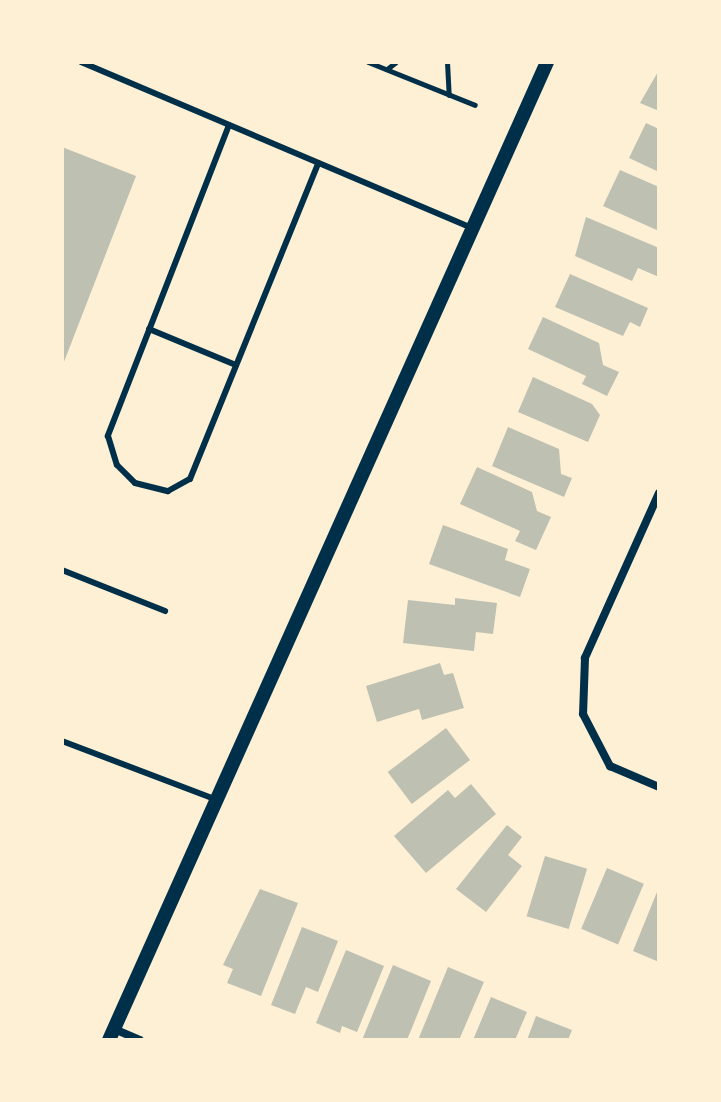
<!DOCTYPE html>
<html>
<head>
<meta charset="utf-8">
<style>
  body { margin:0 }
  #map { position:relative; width:721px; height:1102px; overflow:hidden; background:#fdf0d5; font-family:"Zilla Slab",serif }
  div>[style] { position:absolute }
  .building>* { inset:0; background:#bec0b2; transform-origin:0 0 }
  .path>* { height:5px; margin:-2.5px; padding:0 2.5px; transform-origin:2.5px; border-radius:2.5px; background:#003049 }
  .service>* { height:6px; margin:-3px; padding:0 3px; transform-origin:3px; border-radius:3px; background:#003049 }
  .minor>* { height:8px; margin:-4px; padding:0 4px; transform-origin:4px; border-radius:4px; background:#003049 }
  .tertiary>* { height:14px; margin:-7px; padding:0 7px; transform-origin:7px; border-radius:7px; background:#003049 }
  span { translate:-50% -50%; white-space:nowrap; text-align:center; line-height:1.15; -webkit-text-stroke:6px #fdf0d5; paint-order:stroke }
  .frame { position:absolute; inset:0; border:64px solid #fdf0d5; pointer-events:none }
</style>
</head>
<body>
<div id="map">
  <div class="building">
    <div style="clip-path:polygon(659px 70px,659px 111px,640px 103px)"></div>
    <div style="clip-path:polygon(646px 123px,659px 129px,659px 172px,629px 158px)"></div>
    <div style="clip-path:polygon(62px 147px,136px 176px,62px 367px)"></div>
    <div style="clip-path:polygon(620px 170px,659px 187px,659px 231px,603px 206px)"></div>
    <div style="clip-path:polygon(586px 217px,659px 248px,659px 277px,638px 268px,632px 281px,575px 256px)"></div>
    <div style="clip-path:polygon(570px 274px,648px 308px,640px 327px,630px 322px,623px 336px,555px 307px)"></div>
    <div style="clip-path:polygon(543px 317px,599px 343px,603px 365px,619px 372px,607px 396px,582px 384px,586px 376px,528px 349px)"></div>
    <div style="clip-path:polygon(533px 377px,592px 404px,600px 415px,588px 442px,518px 412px)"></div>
    <div style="clip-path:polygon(508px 427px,559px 449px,561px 474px,572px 478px,564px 497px,492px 466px)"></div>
    <div style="clip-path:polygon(477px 467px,532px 492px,537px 511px,551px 517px,536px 550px,515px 541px,520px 531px,460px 504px)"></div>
    <div style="clip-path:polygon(443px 525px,508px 549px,505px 560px,530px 569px,520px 597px,429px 564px)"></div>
    <div style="clip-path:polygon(455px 598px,497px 603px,493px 634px,476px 632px,474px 651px,403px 643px,408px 600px,455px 605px)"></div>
    <div style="clip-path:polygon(440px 663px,444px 675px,453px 673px,464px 708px,422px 720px,419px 709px,377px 722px,366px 686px)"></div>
    <div style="left:446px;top:728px;width:40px;height:73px;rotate:53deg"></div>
    <div style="clip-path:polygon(471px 784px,496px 814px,426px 873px,394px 836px,448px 790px,455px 798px)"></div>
    <div style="clip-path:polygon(507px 825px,522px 837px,508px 855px,522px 866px,486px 912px,456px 889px)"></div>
    <div style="left:545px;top:856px;width:44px;height:63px;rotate:17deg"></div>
    <div style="left:607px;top:868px;width:40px;height:66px;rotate:23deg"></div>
    <div style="clip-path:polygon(659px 887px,659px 962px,633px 951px)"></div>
    <div style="clip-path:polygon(260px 889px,298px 903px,261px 996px,227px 983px,233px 969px,223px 965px)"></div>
    <div style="clip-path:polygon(302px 927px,338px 941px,318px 992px,306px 987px,295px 1014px,271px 1005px)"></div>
    <div style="clip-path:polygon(346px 950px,384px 966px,357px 1032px,342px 1026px,340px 1033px,316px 1023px)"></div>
    <div style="clip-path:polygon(393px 965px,431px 981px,407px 1040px,362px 1040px)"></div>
    <div style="clip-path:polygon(448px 967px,484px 982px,459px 1040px,418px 1040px)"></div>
    <div style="clip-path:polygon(491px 997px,527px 1012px,515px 1040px,473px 1040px)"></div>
    <div style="clip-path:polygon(536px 1016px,572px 1030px,568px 1040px,527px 1040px)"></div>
  </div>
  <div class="path">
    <div style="left:368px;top:62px;width:115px;rotate:21.9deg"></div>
    <div style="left:447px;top:62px;width:33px;rotate:87deg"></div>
    <div style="left:387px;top:69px;width:11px;rotate:-38deg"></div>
  </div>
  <div class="service">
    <div style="left:81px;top:62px;width:426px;rotate:23deg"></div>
    <div style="left:229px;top:125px;width:334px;rotate:111.3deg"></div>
    <div style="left:108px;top:436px;width:30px;rotate:73deg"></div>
    <div style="left:117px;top:465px;width:25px;rotate:45deg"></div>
    <div style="left:135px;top:483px;width:34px;rotate:14deg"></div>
    <div style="left:168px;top:491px;width:25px;rotate:-29deg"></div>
    <div style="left:190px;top:479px;width:341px;rotate:-67.9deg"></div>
    <div style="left:149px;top:329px;width:94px;rotate:22.5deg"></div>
    <div style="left:62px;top:570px;width:111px;rotate:21.7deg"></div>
    <div style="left:62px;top:741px;width:166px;rotate:20.8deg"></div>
  </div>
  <div class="minor">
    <div style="left:659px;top:493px;width:181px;rotate:114.2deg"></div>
    <div style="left:585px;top:658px;width:56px;rotate:92deg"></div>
    <div style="left:583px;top:714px;width:59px;rotate:62.6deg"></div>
    <div style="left:610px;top:766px;width:53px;rotate:23.2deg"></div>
    <div style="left:114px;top:1029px;width:28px;rotate:23deg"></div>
  </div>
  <div class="tertiary">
    <div style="left:109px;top:1040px;width:1072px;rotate:-65.87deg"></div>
  </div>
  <div class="frame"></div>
</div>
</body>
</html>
